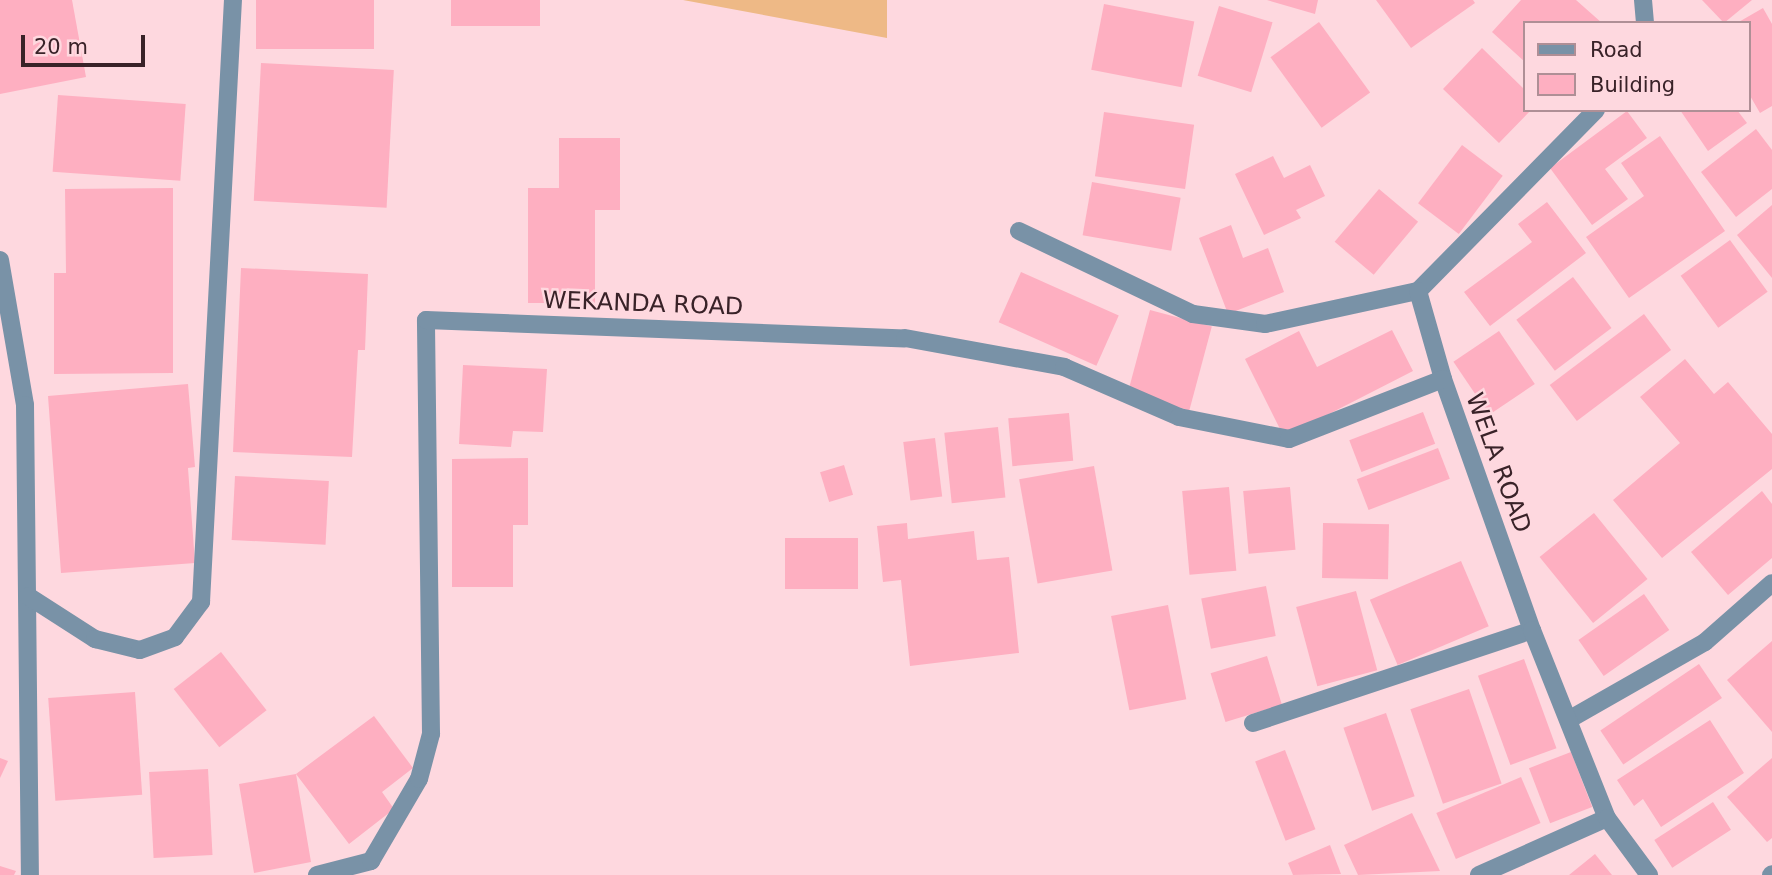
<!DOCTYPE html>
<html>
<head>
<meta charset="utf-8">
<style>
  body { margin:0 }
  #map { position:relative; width:1772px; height:875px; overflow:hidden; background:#fed8df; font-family:"DejaVu Sans",sans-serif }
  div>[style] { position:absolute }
  .green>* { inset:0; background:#eeb986 }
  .building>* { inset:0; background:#feafc1; transform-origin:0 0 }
  .lane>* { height:18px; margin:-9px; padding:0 9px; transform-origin:9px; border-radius:9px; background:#7992a7 }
  .street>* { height:18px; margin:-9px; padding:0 9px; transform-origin:9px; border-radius:9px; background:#7992a7 }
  span { translate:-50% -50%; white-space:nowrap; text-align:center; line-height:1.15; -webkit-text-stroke:5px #fed8df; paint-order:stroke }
  .street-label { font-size:24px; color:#392228 }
  .legend { position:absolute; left:1523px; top:21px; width:228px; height:91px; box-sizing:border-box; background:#fed8df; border:2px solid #af8f96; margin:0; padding:9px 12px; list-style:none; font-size:21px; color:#392228 }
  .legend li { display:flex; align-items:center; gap:14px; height:35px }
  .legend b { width:35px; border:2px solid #af8f96 }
  .scale { position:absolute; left:21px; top:35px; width:124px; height:32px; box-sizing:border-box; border:4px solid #392228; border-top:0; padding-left:9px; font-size:21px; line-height:24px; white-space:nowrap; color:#392228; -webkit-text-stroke:5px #fed8df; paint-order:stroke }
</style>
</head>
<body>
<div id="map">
  <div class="green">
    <div style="clip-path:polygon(683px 0,887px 0,887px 38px)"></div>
  </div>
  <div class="building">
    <div style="clip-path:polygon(0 0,72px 0,86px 77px,0 94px)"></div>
    <div style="left:256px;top:0;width:118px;height:49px"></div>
    <div style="left:451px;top:0;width:89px;height:26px"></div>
    <div style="clip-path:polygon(1267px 0,1318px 0,1315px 14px)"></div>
    <div style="clip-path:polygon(1376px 0,1473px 0,1475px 3px,1411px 48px)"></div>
    <div style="clip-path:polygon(1521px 0,1576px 0,1602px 23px,1525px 23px,1525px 62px,1492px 32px)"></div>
    <div style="clip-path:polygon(1702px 0,1752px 0,1724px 23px)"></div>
    <div style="left:1104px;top:4px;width:92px;height:67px;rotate:11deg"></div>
    <div style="left:1219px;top:6px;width:56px;height:73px;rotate:17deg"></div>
    <div style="clip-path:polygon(1763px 8px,1772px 24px,1772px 106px,1760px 113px,1749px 94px,1749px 23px,1737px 23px)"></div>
    <div style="left:1319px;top:22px;width:87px;height:60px;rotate:54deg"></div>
    <div style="clip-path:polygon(1482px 48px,1525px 90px,1525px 110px,1531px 110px,1499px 143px,1443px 89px)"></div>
    <div style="left:261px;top:63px;width:133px;height:138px;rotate:3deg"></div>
    <div style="left:58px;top:95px;width:128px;height:77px;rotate:4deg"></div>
    <div style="clip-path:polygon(1680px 110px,1737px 110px,1747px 123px,1708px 151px)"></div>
    <div style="clip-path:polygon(1627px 111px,1647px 138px,1605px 169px,1628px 199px,1592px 225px,1550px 168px)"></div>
    <div style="left:1104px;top:112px;width:91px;height:65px;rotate:8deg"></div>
    <div style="clip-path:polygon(1756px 129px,1772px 150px,1772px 189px,1736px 217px,1701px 172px)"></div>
    <div style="clip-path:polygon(1660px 136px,1725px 231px,1629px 298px,1586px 237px,1644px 196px,1621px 163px)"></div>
    <div style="clip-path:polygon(559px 138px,620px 138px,620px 210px,595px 210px,595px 303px,528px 303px,528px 188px,559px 188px)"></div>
    <div style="left:1462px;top:145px;width:51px;height:73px;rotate:37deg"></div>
    <div style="clip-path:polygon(1273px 156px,1284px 178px,1310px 165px,1325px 196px,1296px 210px,1301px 218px,1264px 235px,1235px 174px)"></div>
    <div style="left:1092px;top:182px;width:90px;height:54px;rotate:10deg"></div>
    <div style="clip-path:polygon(173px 188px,173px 373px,54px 374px,54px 273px,66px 273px,65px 189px)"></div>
    <div style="left:1379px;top:189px;width:51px;height:69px;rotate:40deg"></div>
    <div style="clip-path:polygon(1547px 202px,1586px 253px,1490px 326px,1464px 292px,1532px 242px,1518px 224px)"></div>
    <div style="clip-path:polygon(1772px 205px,1772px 278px,1737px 235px)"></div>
    <div style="clip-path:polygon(1231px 225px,1243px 258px,1268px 248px,1284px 292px,1228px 314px,1199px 238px)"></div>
    <div style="left:1730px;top:240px;width:64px;height:61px;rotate:54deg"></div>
    <div style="clip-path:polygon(241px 268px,368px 274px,365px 350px,358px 350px,352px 457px,233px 452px)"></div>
    <div style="left:1021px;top:272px;width:107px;height:55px;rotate:24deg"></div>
    <div style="left:1573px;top:277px;width:64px;height:71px;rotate:53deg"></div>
    <div style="left:1150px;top:310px;width:64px;height:87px;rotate:15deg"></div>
    <div style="left:1644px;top:314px;width:45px;height:118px;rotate:53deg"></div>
    <div style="clip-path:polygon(1392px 330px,1413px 371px,1284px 437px,1245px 359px,1299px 331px,1317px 367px)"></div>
    <div style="left:1499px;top:331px;width:64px;height:55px;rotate:56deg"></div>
    <div style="clip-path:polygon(1685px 359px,1714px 394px,1728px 382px,1772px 434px,1772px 469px,1662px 558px,1613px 500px,1680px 443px,1640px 397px)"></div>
    <div style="clip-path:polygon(463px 365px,547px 369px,543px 432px,513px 431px,511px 447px,459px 444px)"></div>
    <div style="clip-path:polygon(188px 384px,195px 467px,188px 468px,195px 563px,61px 573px,48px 396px)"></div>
    <div style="left:1423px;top:412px;width:34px;height:79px;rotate:69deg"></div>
    <div style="left:1069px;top:413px;width:48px;height:61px;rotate:85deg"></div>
    <div style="left:998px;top:427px;width:71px;height:54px;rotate:84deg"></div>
    <div style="left:935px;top:438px;width:59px;height:32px;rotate:83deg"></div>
    <div style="left:1438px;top:448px;width:33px;height:87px;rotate:69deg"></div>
    <div style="clip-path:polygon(528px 458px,528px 525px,513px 525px,513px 587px,452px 587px,452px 459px)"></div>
    <div style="left:844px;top:465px;width:31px;height:25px;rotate:73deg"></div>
    <div style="left:1094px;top:466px;width:106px;height:76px;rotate:80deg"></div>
    <div style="left:235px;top:476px;width:94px;height:64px;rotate:3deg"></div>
    <div style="left:1229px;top:487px;width:84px;height:47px;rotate:85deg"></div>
    <div style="left:1290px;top:487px;width:63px;height:47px;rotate:85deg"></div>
    <div style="clip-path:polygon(1762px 491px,1772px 504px,1772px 558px,1728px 595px,1691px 552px)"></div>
    <div style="left:1594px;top:513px;width:85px;height:70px;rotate:51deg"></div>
    <div style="clip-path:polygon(907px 523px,908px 539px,974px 531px,977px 560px,1009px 557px,1019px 653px,910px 666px,901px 580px,883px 582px,877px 526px)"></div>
    <div style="left:1323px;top:523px;width:66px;height:55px;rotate:1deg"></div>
    <div style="left:785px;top:538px;width:73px;height:51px"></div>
    <div style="left:1461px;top:561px;width:71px;height:99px;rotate:67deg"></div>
    <div style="left:1266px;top:586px;width:51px;height:66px;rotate:79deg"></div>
    <div style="left:1356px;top:591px;width:82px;height:62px;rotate:75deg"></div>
    <div style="left:1644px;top:594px;width:44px;height:80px;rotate:55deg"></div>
    <div style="left:1168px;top:605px;width:96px;height:58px;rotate:79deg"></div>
    <div style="clip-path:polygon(1772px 641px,1772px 732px,1727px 680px)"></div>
    <div style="left:221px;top:652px;width:74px;height:60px;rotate:52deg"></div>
    <div style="left:1267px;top:656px;width:51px;height:59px;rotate:73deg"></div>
    <div style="left:1524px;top:659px;width:95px;height:49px;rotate:70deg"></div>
    <div style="left:1699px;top:664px;width:41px;height:119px;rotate:56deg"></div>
    <div style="left:1469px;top:689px;width:100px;height:62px;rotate:71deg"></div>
    <div style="left:135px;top:692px;width:103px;height:87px;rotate:86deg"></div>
    <div style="left:1386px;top:713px;width:88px;height:45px;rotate:71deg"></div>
    <div style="clip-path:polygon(374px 716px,413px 768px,382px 792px,394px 809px,349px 844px,296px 774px,311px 862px,254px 873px,239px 784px,296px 774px)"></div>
    <div style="clip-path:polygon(1710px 720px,1744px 773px,1661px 827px,1643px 799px,1634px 806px,1617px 780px)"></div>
    <div style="left:1285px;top:750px;width:85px;height:32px;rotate:69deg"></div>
    <div style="left:1571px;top:752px;width:59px;height:45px;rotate:69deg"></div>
    <div style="clip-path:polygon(0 758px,8px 761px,0 778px)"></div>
    <div style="clip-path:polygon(1772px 758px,1772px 838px,1767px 842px,1727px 797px)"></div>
    <div style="left:208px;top:769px;width:86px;height:59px;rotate:87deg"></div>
    <div style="left:1521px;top:777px;width:50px;height:92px;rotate:67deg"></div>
    <div style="left:1713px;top:802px;width:33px;height:70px;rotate:57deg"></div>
    <div style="clip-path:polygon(1412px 813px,1440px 871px,1358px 875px,1344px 845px)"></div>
    <div style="clip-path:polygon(1330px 845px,1341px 874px,1293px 875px,1288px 863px)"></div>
    <div style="clip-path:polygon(1595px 854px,1612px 875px,1569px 875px)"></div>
    <div style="clip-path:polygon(0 866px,16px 871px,14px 875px,0 875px)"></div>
  </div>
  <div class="lane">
    <div style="left:1019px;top:231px;width:193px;rotate:25.5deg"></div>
    <div style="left:1193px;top:314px;width:73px;rotate:7.9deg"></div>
    <div style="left:1265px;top:324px;width:157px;rotate:-12.2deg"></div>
    <div style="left:1570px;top:719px;width:155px;rotate:-29.7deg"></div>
    <div style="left:1705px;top:642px;width:89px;rotate:-41.4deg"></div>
    <div style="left:1253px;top:723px;width:294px;rotate:-18.4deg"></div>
    <div style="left:1479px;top:875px;width:140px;rotate:-24deg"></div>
    <div style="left:1771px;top:875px;width:1px;rotate:-45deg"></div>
  </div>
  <div class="street">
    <div style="left:1643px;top:0;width:23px;rotate:85deg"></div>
    <div style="left:1596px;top:110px;width:254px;rotate:134.5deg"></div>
    <div style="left:1418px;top:291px;width:91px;rotate:74.1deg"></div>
    <div style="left:1443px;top:379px;width:266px;rotate:70.5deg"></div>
    <div style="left:1532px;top:630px;width:202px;rotate:68.3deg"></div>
    <div style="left:1607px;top:818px;width:71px;rotate:53.6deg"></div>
    <div style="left:0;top:260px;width:147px;rotate:80.2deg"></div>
    <div style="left:25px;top:405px;width:470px;rotate:89.4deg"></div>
    <div style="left:28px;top:596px;width:80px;rotate:32.7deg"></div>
    <div style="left:95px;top:639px;width:46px;rotate:13.7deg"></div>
    <div style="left:140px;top:650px;width:37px;rotate:-20deg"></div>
    <div style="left:175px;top:637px;width:44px;rotate:-53.4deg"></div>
    <div style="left:201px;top:602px;width:603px;rotate:-86.96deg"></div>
    <div style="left:317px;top:875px;width:56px;rotate:-14.5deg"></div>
    <div style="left:371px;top:861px;width:95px;rotate:-59.7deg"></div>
    <div style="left:419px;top:779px;width:47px;rotate:-75.1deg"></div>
    <div style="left:431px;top:734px;width:414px;rotate:-90.7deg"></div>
    <div style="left:426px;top:320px;width:479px;rotate:2.2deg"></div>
    <div style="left:905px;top:338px;width:162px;rotate:10.3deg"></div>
    <div style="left:1064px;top:367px;width:125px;rotate:23.5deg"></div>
    <div style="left:1179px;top:417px;width:112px;rotate:11.3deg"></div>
    <div style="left:1289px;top:439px;width:165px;rotate:-21.3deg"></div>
  </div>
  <div class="street-label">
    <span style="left:643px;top:304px;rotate:2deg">WEKANDA ROAD</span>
    <span style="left:1498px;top:463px;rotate:70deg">WELA ROAD</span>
  </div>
  <ul class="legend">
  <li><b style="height:9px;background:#7992a7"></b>Road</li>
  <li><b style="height:19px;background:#feafc1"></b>Building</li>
  </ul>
  <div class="scale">20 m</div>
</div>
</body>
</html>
